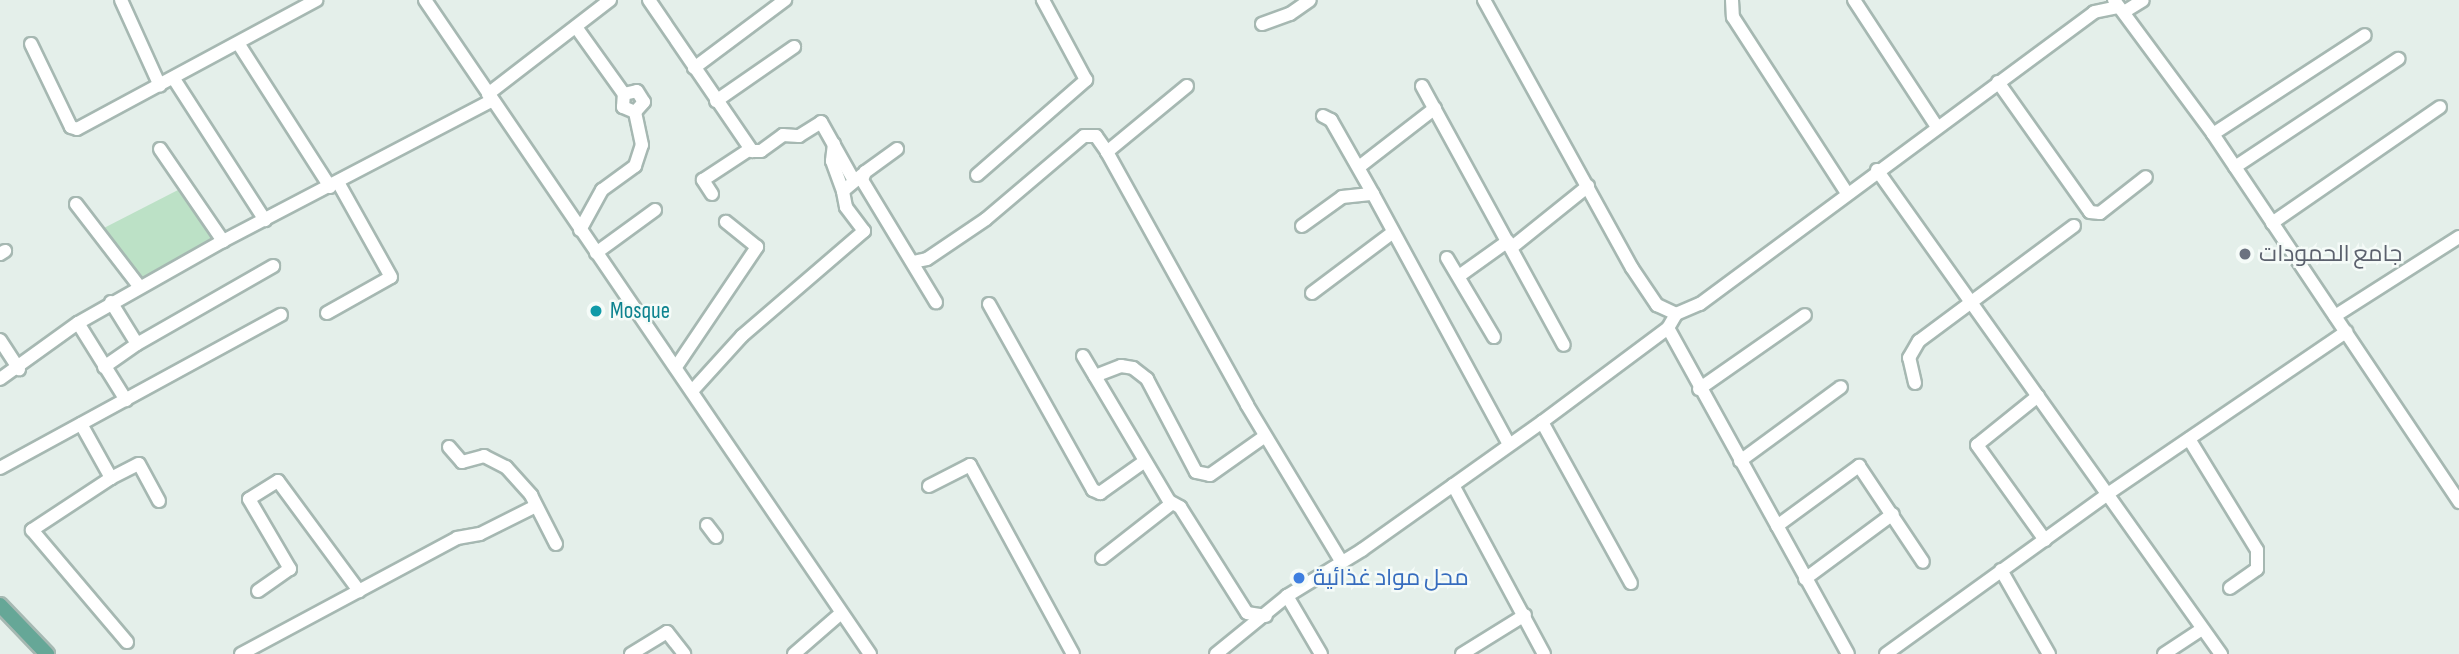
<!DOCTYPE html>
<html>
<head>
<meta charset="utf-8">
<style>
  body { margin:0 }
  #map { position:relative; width:2459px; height:654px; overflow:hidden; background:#e4efea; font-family:"Sofia Sans Condensed",Cairo,sans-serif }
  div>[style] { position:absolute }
  .green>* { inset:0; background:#bce1c6 }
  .roads { filter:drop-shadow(2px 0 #a6b8b2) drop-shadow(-2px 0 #a6b8b2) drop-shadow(0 2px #a6b8b2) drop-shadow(0 -2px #a6b8b2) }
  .minor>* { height:12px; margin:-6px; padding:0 6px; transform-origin:6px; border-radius:6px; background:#fff }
  .major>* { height:14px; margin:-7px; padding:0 7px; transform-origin:7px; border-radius:7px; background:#66a797 }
  .dots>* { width:19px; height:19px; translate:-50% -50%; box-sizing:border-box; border:4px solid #f5fbf8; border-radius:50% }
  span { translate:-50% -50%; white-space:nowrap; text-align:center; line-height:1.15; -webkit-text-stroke:5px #f5fbf8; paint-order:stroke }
  .worship-label { font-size:23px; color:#5b616d }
  .left { translate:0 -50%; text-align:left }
  .culture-label { font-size:23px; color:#0d838f }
  .shop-label { font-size:23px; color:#366cbe }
</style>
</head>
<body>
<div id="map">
  <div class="green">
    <div style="clip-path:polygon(178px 190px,215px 241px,143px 283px,102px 229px)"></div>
  </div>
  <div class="roads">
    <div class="minor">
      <div style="left:121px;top:0;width:94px;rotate:65.6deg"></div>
      <div style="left:425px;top:0;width:791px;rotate:55.77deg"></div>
      <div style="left:649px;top:0;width:183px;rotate:55.7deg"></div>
      <div style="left:752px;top:151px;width:9px"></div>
      <div style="left:761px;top:151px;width:27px;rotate:-36deg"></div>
      <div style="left:783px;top:135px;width:16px;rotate:4deg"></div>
      <div style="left:799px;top:136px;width:26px;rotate:-32deg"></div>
      <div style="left:821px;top:122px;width:65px;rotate:60.7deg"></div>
      <div style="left:1484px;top:0;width:306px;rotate:61.1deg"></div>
      <div style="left:1632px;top:268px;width:45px;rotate:56deg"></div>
      <div style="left:1657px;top:305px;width:21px;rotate:25deg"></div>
      <div style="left:1676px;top:314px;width:26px;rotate:-23deg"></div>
      <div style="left:1700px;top:304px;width:490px;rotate:-36.5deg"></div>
      <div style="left:2094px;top:12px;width:24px;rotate:-12deg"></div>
      <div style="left:1732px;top:0;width:17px;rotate:87deg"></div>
      <div style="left:1733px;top:17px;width:210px;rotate:57.1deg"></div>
      <div style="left:1854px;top:0;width:152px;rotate:56.8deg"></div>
      <div style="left:2114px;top:0;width:167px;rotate:53.5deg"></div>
      <div style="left:2213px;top:134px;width:443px;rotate:56.2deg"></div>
      <div style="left:2124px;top:12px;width:22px;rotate:-32deg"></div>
      <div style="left:1262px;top:24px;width:30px;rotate:-20deg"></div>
      <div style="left:1290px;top:14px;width:24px;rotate:-35deg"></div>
      <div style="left:576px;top:27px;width:82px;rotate:54.4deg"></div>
      <div style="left:238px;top:43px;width:171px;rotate:57.4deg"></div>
      <div style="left:31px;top:44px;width:92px;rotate:64.3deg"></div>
      <div style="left:71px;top:127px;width:6px;rotate:18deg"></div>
      <div style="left:77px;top:129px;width:272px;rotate:-28.3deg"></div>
      <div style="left:694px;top:68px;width:114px;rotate:-36.8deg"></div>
      <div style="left:174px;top:79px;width:168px;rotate:57.2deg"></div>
      <div style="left:1998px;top:82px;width:159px;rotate:54.7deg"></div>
      <div style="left:2090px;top:212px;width:10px;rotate:6deg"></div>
      <div style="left:2100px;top:213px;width:58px;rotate:-38deg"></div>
      <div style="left:1187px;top:86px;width:104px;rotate:140.5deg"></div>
      <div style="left:1107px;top:152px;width:289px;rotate:61deg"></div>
      <div style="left:1247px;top:405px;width:182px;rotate:58.9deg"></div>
      <div style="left:1422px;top:86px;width:295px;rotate:61.3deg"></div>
      <div style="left:637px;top:91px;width:13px;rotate:58deg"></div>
      <div style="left:644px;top:102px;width:13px;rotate:132deg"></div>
      <div style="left:635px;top:112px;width:13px;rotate:-157deg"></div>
      <div style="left:623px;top:107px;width:13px;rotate:-86deg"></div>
      <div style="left:624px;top:94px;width:13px;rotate:-13deg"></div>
      <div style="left:488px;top:94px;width:154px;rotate:-37.6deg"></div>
      <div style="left:716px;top:101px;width:95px;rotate:-34.7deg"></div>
      <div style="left:1323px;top:116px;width:9px;rotate:27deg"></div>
      <div style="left:1331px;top:120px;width:85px;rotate:60.4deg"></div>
      <div style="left:2213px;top:134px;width:181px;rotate:-33.1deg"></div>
      <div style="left:834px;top:144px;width:17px;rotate:97deg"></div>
      <div style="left:832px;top:161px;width:32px;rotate:70deg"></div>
      <div style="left:160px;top:149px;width:112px;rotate:55.6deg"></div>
      <div style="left:897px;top:149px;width:39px;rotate:144deg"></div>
      <div style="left:865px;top:172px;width:9px;rotate:111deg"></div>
      <div style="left:862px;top:180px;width:143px;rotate:58.8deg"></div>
      <div style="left:1359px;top:167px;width:96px;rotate:-37.8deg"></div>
      <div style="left:2235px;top:167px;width:196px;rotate:-33.5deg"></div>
      <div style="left:1877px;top:170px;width:594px;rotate:54.6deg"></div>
      <div style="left:977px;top:175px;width:145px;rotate:-41.1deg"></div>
      <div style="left:1086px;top:80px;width:91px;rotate:-118.3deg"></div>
      <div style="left:712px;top:194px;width:17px;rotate:-123deg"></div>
      <div style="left:703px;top:180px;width:56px;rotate:-33.4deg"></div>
      <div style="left:76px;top:204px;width:103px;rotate:52.5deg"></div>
      <div style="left:2272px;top:223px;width:204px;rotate:-34.6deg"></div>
      <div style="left:1302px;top:226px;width:49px;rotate:-35.9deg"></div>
      <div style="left:1342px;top:197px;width:31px;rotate:-6deg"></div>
      <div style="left:1373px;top:194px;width:285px;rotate:61.5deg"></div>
      <div style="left:580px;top:230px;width:46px;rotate:-61.2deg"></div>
      <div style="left:602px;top:190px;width:41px;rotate:-36deg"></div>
      <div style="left:635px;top:166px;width:22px;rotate:-72deg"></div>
      <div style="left:642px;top:145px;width:34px;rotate:-102deg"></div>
      <div style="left:1511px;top:248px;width:99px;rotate:-38.8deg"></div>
      <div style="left:596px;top:253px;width:73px;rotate:-36.1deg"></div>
      <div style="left:0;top:254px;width:6px;rotate:-31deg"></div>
      <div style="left:1447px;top:258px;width:92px;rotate:59.3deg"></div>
      <div style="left:913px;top:262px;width:14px;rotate:-12deg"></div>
      <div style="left:927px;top:259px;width:71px;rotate:-34.1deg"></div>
      <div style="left:986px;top:219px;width:128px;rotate:-40.3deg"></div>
      <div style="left:1084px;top:136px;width:12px"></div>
      <div style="left:1096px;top:136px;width:19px;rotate:55deg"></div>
      <div style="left:1459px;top:276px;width:60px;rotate:-35.5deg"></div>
      <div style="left:1312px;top:293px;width:100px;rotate:-36.9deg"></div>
      <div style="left:111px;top:302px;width:49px;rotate:58.2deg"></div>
      <div style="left:137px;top:344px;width:157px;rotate:-29.8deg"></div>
      <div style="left:989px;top:304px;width:213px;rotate:60.8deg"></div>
      <div style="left:1093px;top:490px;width:8px;rotate:23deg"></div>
      <div style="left:1100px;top:493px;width:55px;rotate:-35.4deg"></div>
      <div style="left:327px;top:313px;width:73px;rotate:-29.4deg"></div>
      <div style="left:391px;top:277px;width:109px;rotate:-119.2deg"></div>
      <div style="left:2335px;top:316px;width:147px;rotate:-32.5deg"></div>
      <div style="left:78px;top:323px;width:167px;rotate:-29.5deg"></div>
      <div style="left:223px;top:241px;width:302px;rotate:-27.6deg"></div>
      <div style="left:1668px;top:328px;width:372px;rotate:61.1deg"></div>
      <div style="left:0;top:340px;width:35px;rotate:57deg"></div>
      <div style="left:1083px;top:356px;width:169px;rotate:59.3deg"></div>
      <div style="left:1169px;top:501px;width:13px;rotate:29deg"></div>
      <div style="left:1180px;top:507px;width:125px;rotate:57.7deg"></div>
      <div style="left:1247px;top:613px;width:19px;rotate:9deg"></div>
      <div style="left:104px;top:367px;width:40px;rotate:-34.9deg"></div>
      <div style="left:676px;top:367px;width:145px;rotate:-56deg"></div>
      <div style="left:757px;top:247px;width:40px;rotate:-141deg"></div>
      <div style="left:1095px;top:376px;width:28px;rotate:-21deg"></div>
      <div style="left:1121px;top:366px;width:12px;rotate:9deg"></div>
      <div style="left:1133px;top:368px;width:18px;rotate:38deg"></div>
      <div style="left:1147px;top:379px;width:105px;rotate:62.2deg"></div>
      <div style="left:1196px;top:472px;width:14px;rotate:12deg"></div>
      <div style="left:1210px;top:475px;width:67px;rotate:-35.3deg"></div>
      <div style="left:0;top:379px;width:96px;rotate:-35.7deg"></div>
      <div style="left:78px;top:323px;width:91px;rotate:58.1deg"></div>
      <div style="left:1915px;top:383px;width:26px;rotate:-103deg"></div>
      <div style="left:1909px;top:358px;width:20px;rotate:-60deg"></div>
      <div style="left:1919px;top:341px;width:193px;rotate:-36.6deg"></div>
      <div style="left:1699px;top:389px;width:129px;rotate:-34.9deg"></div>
      <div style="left:693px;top:390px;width:73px;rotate:-47.8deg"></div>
      <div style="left:742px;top:336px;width:161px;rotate:-40.7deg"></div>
      <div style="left:864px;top:231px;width:30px;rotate:-127deg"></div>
      <div style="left:846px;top:207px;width:16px;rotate:-101deg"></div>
      <div style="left:843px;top:191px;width:25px;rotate:-40deg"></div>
      <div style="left:2038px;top:396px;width:78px;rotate:141.2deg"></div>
      <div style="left:1977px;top:445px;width:117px;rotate:54.4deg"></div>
      <div style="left:1542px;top:422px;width:184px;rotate:61.1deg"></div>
      <div style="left:81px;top:424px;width:62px;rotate:60.9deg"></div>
      <div style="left:111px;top:478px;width:31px;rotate:-27deg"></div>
      <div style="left:139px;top:464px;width:42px;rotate:61.6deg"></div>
      <div style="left:2189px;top:439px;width:130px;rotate:58.5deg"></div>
      <div style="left:2257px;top:550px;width:19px;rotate:90deg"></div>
      <div style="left:2257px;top:569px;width:33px;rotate:145deg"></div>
      <div style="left:449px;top:447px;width:20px;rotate:49deg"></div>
      <div style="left:462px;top:462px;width:23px;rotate:-15deg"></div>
      <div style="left:484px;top:456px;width:25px;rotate:27deg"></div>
      <div style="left:506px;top:467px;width:38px;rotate:48deg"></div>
      <div style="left:531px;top:495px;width:55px;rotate:63deg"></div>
      <div style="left:1740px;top:461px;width:125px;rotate:-36.2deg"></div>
      <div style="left:0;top:468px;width:320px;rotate:-28.6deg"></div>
      <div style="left:111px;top:478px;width:95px;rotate:146.6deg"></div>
      <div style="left:32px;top:530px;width:147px;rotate:49.7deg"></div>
      <div style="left:1453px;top:485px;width:192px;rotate:61.7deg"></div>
      <div style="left:929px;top:486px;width:46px;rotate:-27.1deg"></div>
      <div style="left:970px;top:465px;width:215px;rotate:61.4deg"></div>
      <div style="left:707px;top:525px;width:15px;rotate:53deg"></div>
      <div style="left:1777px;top:526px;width:102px;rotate:-36.2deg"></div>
      <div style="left:1859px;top:466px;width:115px;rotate:56.3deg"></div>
      <div style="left:1102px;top:558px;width:88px;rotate:-38deg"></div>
      <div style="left:2001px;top:570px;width:97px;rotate:60.3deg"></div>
      <div style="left:1805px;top:579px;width:109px;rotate:-36.5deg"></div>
      <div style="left:258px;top:591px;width:39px;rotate:-35deg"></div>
      <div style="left:290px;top:569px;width:81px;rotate:-120.4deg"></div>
      <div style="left:249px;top:499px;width:34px;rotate:-32deg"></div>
      <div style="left:278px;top:481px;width:137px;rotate:53.6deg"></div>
      <div style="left:1287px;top:596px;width:67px;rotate:59.6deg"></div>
      <div style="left:241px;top:654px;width:245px;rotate:-28.2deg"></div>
      <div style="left:457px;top:538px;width:23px;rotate:-10deg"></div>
      <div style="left:480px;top:534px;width:60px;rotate:-26.6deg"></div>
      <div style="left:631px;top:654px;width:42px;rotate:-31.4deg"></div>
      <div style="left:667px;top:632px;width:28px;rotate:52deg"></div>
      <div style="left:794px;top:654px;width:61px;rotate:-41deg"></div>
      <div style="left:1216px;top:654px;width:92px;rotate:-39.2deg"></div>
      <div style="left:1287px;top:596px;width:88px;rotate:-31.5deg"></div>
      <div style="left:1362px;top:550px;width:221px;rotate:-35.4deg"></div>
      <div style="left:1542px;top:422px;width:157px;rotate:-36.7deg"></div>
      <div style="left:1668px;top:328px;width:16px;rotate:-60deg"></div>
      <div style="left:1462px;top:654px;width:74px;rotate:-31.8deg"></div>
      <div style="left:1886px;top:654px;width:275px;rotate:-35.8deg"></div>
      <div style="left:2109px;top:493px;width:287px;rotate:-34.2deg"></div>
      <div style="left:2164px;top:654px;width:45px;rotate:-33.3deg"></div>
    </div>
    <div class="major">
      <div style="left:0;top:605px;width:68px;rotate:46.2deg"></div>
    </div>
  </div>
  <div class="dots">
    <div style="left:2245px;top:254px;background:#6b7280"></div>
    <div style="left:596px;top:311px;background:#0f9aa8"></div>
    <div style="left:1299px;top:578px;background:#3f7fe0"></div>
  </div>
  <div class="worship-label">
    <span class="left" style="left:2259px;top:254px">جامع الحمودات</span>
  </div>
  <div class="culture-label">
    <span class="left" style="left:610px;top:311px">Mosque</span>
  </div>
  <div class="shop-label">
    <span class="left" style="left:1313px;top:578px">محل مواد غذائية</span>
  </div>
</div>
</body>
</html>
